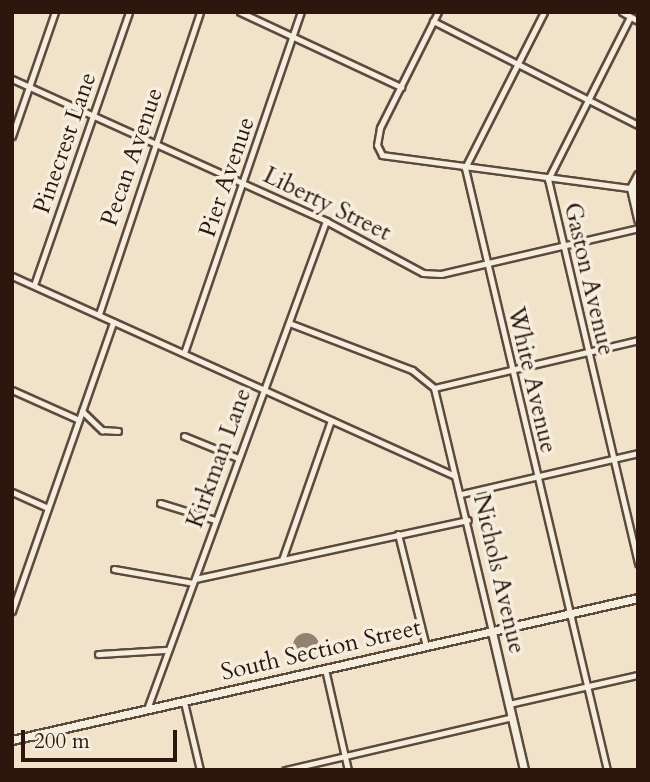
<!DOCTYPE html>
<html>
<head>
<meta charset="utf-8">
<style>
  body { margin:0 }
  #map { position:relative; width:650px; height:782px; overflow:hidden; background:#f0e3ca; font-family:Cardo,serif }
  div>[style] { position:absolute }
  .building>* { inset:0; background:#928170 }
  .round { border-radius:50% }
  .roads { filter:drop-shadow(2px 0 #5e493d) drop-shadow(-2px 0 #5e493d) drop-shadow(0 2px #5e493d) drop-shadow(0 -2px #5e493d) }
  .street>* { height:5px; margin:-2.5px; padding:0 2.5px; transform-origin:2.5px; border-radius:2.5px; background:#f5eddd }
  .secondary>* { height:7px; margin:-3.5px; padding:0 3.5px; transform-origin:3.5px; border-radius:3.5px; background:#f5eddd }
  span { translate:-50% -50%; white-space:nowrap; text-align:center; line-height:1.15; -webkit-text-stroke:7px #f5eddd; paint-order:stroke }
  .street-label { font-size:24px; color:#2d160e }
  .frame { position:absolute; inset:0; border:14px solid #2d160e; pointer-events:none }
  .scale { position:absolute; left:21px; top:730px; width:156px; height:32px; box-sizing:border-box; border:4px solid #2d160e; border-top:0; padding-left:9px; font-size:21px; line-height:24px; white-space:nowrap; color:#2d160e; -webkit-text-stroke:5px #f5eddd; paint-order:stroke }
</style>
</head>
<body>
<div id="map">
  <div class="building">
    <div class="round" style="left:293px;top:633px;width:26px;height:26px"></div>
  </div>
  <div class="roads">
    <div class="street">
      <div style="left:240px;top:12px;width:178px;rotate:25deg"></div>
      <div style="left:438px;top:12px;width:130px;rotate:116.6deg"></div>
      <div style="left:380px;top:128px;width:17px;rotate:100deg"></div>
      <div style="left:377px;top:145px;width:11px;rotate:63deg"></div>
      <div style="left:382px;top:155px;width:258px;rotate:7.6deg"></div>
      <div style="left:544px;top:12px;width:175px;rotate:116.9deg"></div>
      <div style="left:465px;top:168px;width:619px;rotate:76.73deg"></div>
      <div style="left:622px;top:12px;width:18px;rotate:29deg"></div>
      <div style="left:630px;top:17px;width:182px;rotate:116.8deg"></div>
      <div style="left:548px;top:179px;width:395px;rotate:76.8deg"></div>
      <div style="left:433px;top:21px;width:230px;rotate:26.9deg"></div>
      <div style="left:12px;top:79px;width:345px;rotate:24.3deg"></div>
      <div style="left:326px;top:221px;width:110px;rotate:28.2deg"></div>
      <div style="left:423px;top:273px;width:18px;rotate:3deg"></div>
      <div style="left:441px;top:274px;width:202px;rotate:-13.1deg"></div>
      <div style="left:12px;top:136px;width:131px;rotate:-70.9deg"></div>
      <div style="left:12px;top:276px;width:486px;rotate:24.3deg"></div>
      <div style="left:34px;top:285px;width:289px;rotate:-70.8deg"></div>
      <div style="left:99px;top:314px;width:318px;rotate:-71.5deg"></div>
      <div style="left:289px;top:323px;width:132px;rotate:20.9deg"></div>
      <div style="left:412px;top:370px;width:28px;rotate:39deg"></div>
      <div style="left:434px;top:388px;width:251px;rotate:76.6deg"></div>
      <div style="left:184px;top:353px;width:361px;rotate:-71.1deg"></div>
      <div style="left:434px;top:388px;width:210px;rotate:-13.2deg"></div>
      <div style="left:12px;top:390px;width:73px;rotate:24.1deg"></div>
      <div style="left:82px;top:411px;width:28px;rotate:44deg"></div>
      <div style="left:102px;top:430px;width:16px;rotate:4deg"></div>
      <div style="left:184px;top:436px;width:58px;rotate:22.2deg"></div>
      <div style="left:12px;top:492px;width:39px;rotate:24deg"></div>
      <div style="left:461px;top:494px;width:182px;rotate:-13deg"></div>
      <div style="left:160px;top:503px;width:58px;rotate:17.2deg"></div>
      <div style="left:398px;top:534px;width:115px;rotate:76deg"></div>
      <div style="left:282px;top:560px;width:148px;rotate:-70.7deg"></div>
      <div style="left:114px;top:569px;width:80px;rotate:10deg"></div>
      <div style="left:195px;top:579px;width:279px;rotate:-12.2deg"></div>
      <div style="left:12px;top:611px;width:306px;rotate:-70.7deg"></div>
      <div style="left:98px;top:654px;width:68px;rotate:-3.4deg"></div>
      <div style="left:325px;top:669px;width:104px;rotate:77.2deg"></div>
      <div style="left:184px;top:702px;width:70px;rotate:76.8deg"></div>
      <div style="left:509px;top:704px;width:132px;rotate:-12.7deg"></div>
      <div style="left:147px;top:709px;width:520px;rotate:-69.86deg"></div>
      <div style="left:285px;top:770px;width:233px;rotate:-13.1deg"></div>
    </div>
    <div class="secondary">
      <div style="left:638px;top:175px;width:15px;rotate:118deg"></div>
      <div style="left:631px;top:188px;width:32px;rotate:77deg"></div>
      <div style="left:492px;top:632px;width:142px;rotate:76.9deg"></div>
      <div style="left:12px;top:740px;width:642px;rotate:-12.78deg"></div>
    </div>
  </div>
  <div class="street-label">
    <span style="left:65px;top:143px;rotate:-71deg">Pinecrest Lane</span>
    <span style="left:132px;top:157px;rotate:-71deg">Pecan Avenue</span>
    <span style="left:227px;top:177px;rotate:-71deg">Pier Avenue</span>
    <span style="left:327px;top:204px;rotate:26deg">Liberty Street</span>
    <span style="left:589px;top:279px;rotate:77deg">Gaston Avenue</span>
    <span style="left:532px;top:380px;rotate:77deg">White Avenue</span>
    <span style="left:219px;top:458px;rotate:-70deg">Kirkman Lane</span>
    <span style="left:499px;top:574px;rotate:77deg">Nichols Avenue</span>
    <span style="left:321px;top:650px;rotate:-13deg">South Section Street</span>
  </div>
  <div class="frame"></div>
  <div class="scale">200 m</div>
</div>
</body>
</html>
